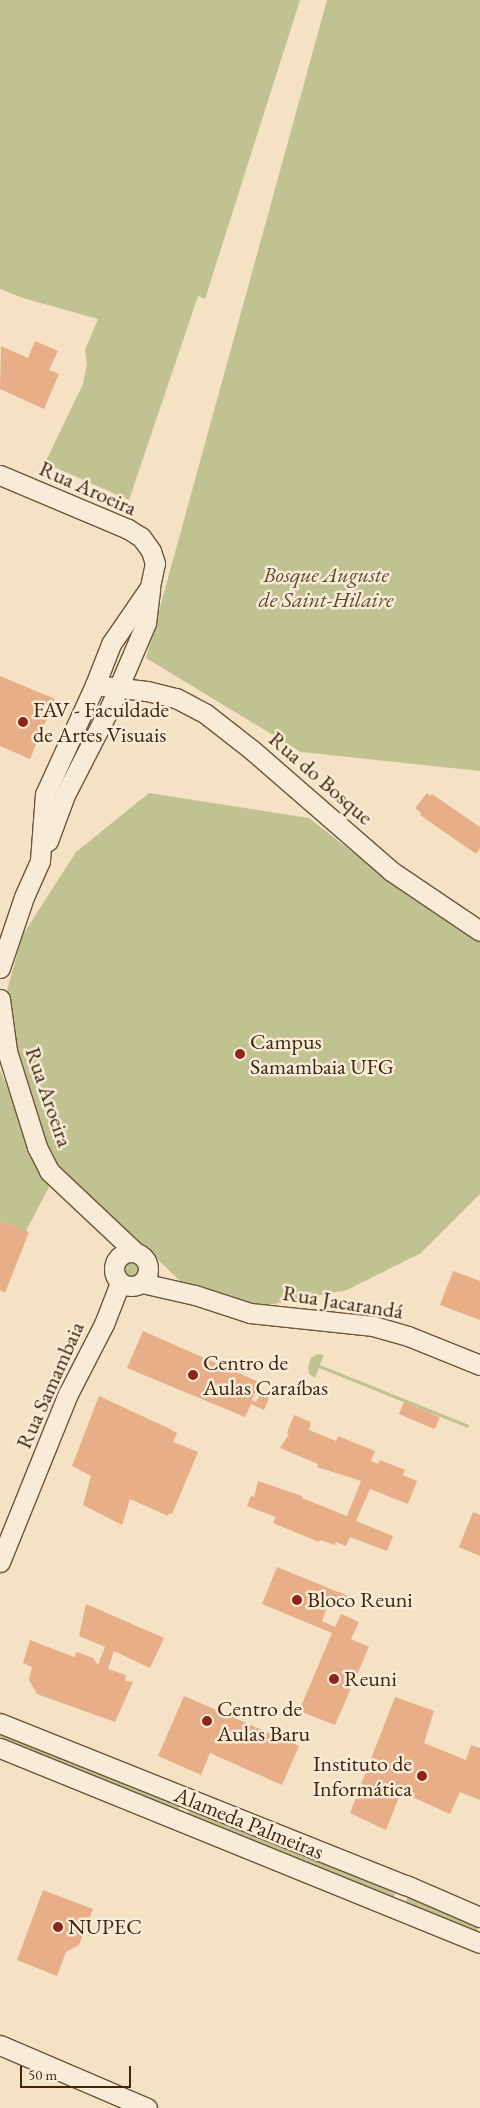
<!DOCTYPE html>
<html>
<head>
<meta charset="utf-8">
<style>
  body { margin:0 }
  #map { position:relative; width:480px; height:2108px; overflow:hidden; background:#f5e2c4; font-family:"EB Garamond",serif }
  div>[style] { position:absolute }
  .green>* { inset:0; background:#c0c291; transform-origin:0 0 }
  .round { border-radius:50% }
  .building>* { inset:0; background:#e8ae88; transform-origin:0 0 }
  .roads { filter:drop-shadow(1px 0 #6e5438) drop-shadow(-1px 0 #6e5438) drop-shadow(0 1px #6e5438) drop-shadow(0 -1px #6e5438) }
  .tertiary>* { height:19px; margin:-9.5px; padding:0 9.5px; transform-origin:9.5px; border-radius:9.5px; background:#f8ecd9 }
  .tertiary>.ring { margin:-9.5px; padding:0; box-sizing:content-box; background:none; border:19px solid #f8ecd9; border-radius:50% }
  .dots>* { width:14px; height:14px; translate:-50% -50%; box-sizing:border-box; border:2px solid #f8ecd9; border-radius:50% }
  span { translate:-50% -50%; white-space:nowrap; text-align:center; line-height:1.15; -webkit-text-stroke:5px #f8ecd9; paint-order:stroke }
  .street-label { font-size:22px; color:#41240a }
  .park-label { font-size:22px; color:#614c2c; font-style:italic }
  .poi-label { font-size:22px; color:#41240a }
  .left { translate:0 -50%; text-align:left }
  .right { translate:-100% -50%; text-align:right }
  .scale { position:absolute; left:20px; top:2066px; width:111px; height:22px; box-sizing:border-box; border:2px solid #41240a; border-top:0; padding-left:6px; font-size:15px; line-height:18px; white-space:nowrap; color:#41240a; -webkit-text-stroke:4px #f8ecd9; paint-order:stroke }
</style>
</head>
<body>
<div id="map">
  <div class="green">
    <div style="clip-path:polygon(0 0,300px 0,205px 299px,198px 296px,129px 500px,45px 463px,83px 384px,87px 364px,85px 350px,98px 319px,23px 298px,0 289px)"></div>
    <div style="clip-path:polygon(327px 0,480px 0,480px 771px,301px 752px,146px 658px)"></div>
    <div style="clip-path:polygon(149px 793px,309px 818px,388px 880px,480px 941px,480px 1194px,421px 1253px,347px 1290px,263px 1306px,183px 1284px,123px 1226px,57px 1177px,26px 1099px,2px 1009px,22px 936px,76px 852px)"></div>
    <div style="clip-path:polygon(0 1070px,49px 1187px,26px 1231px,0 1221px)"></div>
    <div class="round" style="left:121px;top:1258px;width:22px;height:22px"></div>
    <div style="clip-path:polygon(318px 1354px,324px 1355px,320px 1365px,469px 1425px,468px 1428px,319px 1368px,315px 1378px,309px 1374px,308px 1367px,311px 1358px)"></div>
    <div style="left:0;top:1728px;width:196px;height:10px;rotate:22deg"></div>
    <div style="left:191px;top:1806px;width:222px;height:10px;rotate:22deg"></div>
    <div style="left:409px;top:1894px;width:77px;height:10px;rotate:23deg"></div>
  </div>
  <div class="building">
    <div style="clip-path:polygon(35px 341px,58px 351px,49px 370px,59px 374px,44px 409px,0 389px,1px 346px,28px 358px)"></div>
    <div style="clip-path:polygon(0 676px,55px 699px,30px 759px,0 746px)"></div>
    <div style="clip-path:polygon(427px 793px,430px 796px,432px 794px,480px 827px,480px 848px,476px 854px,420px 815px,421px 813px,415px 808px)"></div>
    <div style="clip-path:polygon(0 1221px,29px 1232px,5px 1293px,0 1290px)"></div>
    <div style="clip-path:polygon(453px 1271px,480px 1281px,480px 1320px,440px 1305px)"></div>
    <div style="clip-path:polygon(143px 1331px,259px 1382px,252px 1400px,256px 1402px,260px 1394px,269px 1398px,264px 1410px,251px 1404px,245px 1417px,127px 1368px)"></div>
    <div style="clip-path:polygon(99px 1396px,168px 1428px,177px 1433px,173px 1442px,198px 1452px,172px 1514px,169px 1513px,168px 1516px,130px 1499px,122px 1525px,83px 1505px,91px 1476px,72px 1466px)"></div>
    <div style="left:404px;top:1402px;width:39px;height:13px;rotate:23deg"></div>
    <div style="clip-path:polygon(294px 1415px,311px 1422px,309px 1430px,336px 1441px,338px 1436px,375px 1451px,371px 1461px,378px 1464px,380px 1460px,405px 1470px,403px 1475px,417px 1481px,408px 1504px,370px 1489px,356px 1521px,393px 1536px,387px 1551px,350px 1537px,346px 1546px,336px 1542px,335px 1545px,320px 1540px,319px 1542px,273px 1523px,276px 1517px,247px 1506px,251px 1496px,254px 1497px,258px 1481px,302px 1496px,302px 1498px,347px 1516px,361px 1481px,317px 1467px,318px 1464px,280px 1448px,289px 1434px,287px 1433px)"></div>
    <div style="clip-path:polygon(473px 1512px,480px 1515px,480px 1556px,459px 1547px)"></div>
    <div style="clip-path:polygon(277px 1567px,348px 1596px,345px 1603px,331px 1597px,322px 1621px,335px 1627px,341px 1614px,359px 1622px,351px 1639px,369px 1647px,335px 1725px,299px 1711px,332px 1633px,262px 1604px)"></div>
    <div style="clip-path:polygon(86px 1604px,164px 1638px,150px 1668px,114px 1651px,108px 1669px,126px 1675px,125px 1681px,133px 1682px,115px 1722px,37px 1694px,29px 1680px,32px 1667px,23px 1663px,30px 1640px,74px 1657px,77px 1652px,93px 1658px,98px 1665px,105px 1647px,79px 1636px)"></div>
    <div style="clip-path:polygon(184px 1696px,299px 1746px,282px 1785px,210px 1753px,201px 1775px,158px 1756px)"></div>
    <div style="clip-path:polygon(395px 1697px,434px 1711px,424px 1743px,466px 1760px,471px 1745px,480px 1748px,480px 1800px,460px 1792px,450px 1814px,401px 1792px,386px 1830px,350px 1813px)"></div>
    <div style="clip-path:polygon(43px 1890px,93px 1909px,79px 1945px,66px 1952px,57px 1976px,17px 1960px)"></div>
  </div>
  <div class="roads">
    <div class="tertiary">
      <div style="left:0;top:475px;width:139px;rotate:22.9deg"></div>
      <div style="left:128px;top:529px;width:15px;rotate:32deg"></div>
      <div style="left:141px;top:537px;width:17px;rotate:54deg"></div>
      <div style="left:151px;top:551px;width:13px;rotate:72deg"></div>
      <div style="left:155px;top:563px;width:25px;rotate:102deg"></div>
      <div style="left:150px;top:587px;width:69px;rotate:124.4deg"></div>
      <div style="left:111px;top:644px;width:44px;rotate:111.3deg"></div>
      <div style="left:95px;top:685px;width:120px;rotate:114.6deg"></div>
      <div style="left:45px;top:794px;width:67px;rotate:94.3deg"></div>
      <div style="left:40px;top:861px;width:39px;rotate:114deg"></div>
      <div style="left:24px;top:897px;width:75px;rotate:108.7deg"></div>
      <div style="left:95px;top:685px;width:52px;rotate:6.6deg"></div>
      <div style="left:147px;top:691px;width:30px;rotate:14deg"></div>
      <div style="left:176px;top:698px;width:34px;rotate:28deg"></div>
      <div style="left:206px;top:714px;width:58px;rotate:38deg"></div>
      <div style="left:252px;top:750px;width:184px;rotate:41deg"></div>
      <div style="left:391px;top:871px;width:107px;rotate:34deg"></div>
      <div style="left:48px;top:841px;width:49px;rotate:-69.7deg"></div>
      <div style="left:65px;top:795px;width:101px;rotate:-62.9deg"></div>
      <div style="left:111px;top:705px;width:89px;rotate:-66.9deg"></div>
      <div style="left:146px;top:623px;width:35px;rotate:-83deg"></div>
      <div style="left:0;top:999px;width:52px;rotate:82.3deg"></div>
      <div style="left:7px;top:1051px;width:101px;rotate:72.6deg"></div>
      <div style="left:37px;top:1147px;width:27px;rotate:63deg"></div>
      <div style="left:49px;top:1171px;width:118px;rotate:43.3deg"></div>
      <div class="ring" style="left:114px;top:1252px;width:15px;height:15px"></div>
      <div style="left:142px;top:1283px;width:54px;rotate:12.8deg"></div>
      <div style="left:195px;top:1295px;width:58px;rotate:18.1deg"></div>
      <div style="left:250px;top:1313px;width:124px;rotate:6deg"></div>
      <div style="left:373px;top:1326px;width:36px;rotate:16deg"></div>
      <div style="left:408px;top:1336px;width:78px;rotate:21.9deg"></div>
      <div style="left:0;top:1562px;width:181px;rotate:-68deg"></div>
      <div style="left:68px;top:1394px;width:79px;rotate:-62.8deg"></div>
      <div style="left:104px;top:1324px;width:44px;rotate:-68.7deg"></div>
      <div style="left:0;top:1723px;width:437px;rotate:21.8deg"></div>
      <div style="left:406px;top:1885px;width:81px;rotate:23.4deg"></div>
      <div style="left:0;top:1748px;width:518px;rotate:22.11deg"></div>
      <div style="left:0;top:2045px;width:160px;rotate:23.2deg"></div>
    </div>
  </div>
  <div class="dots">
    <div style="left:23px;top:722px;background:#8f2418"></div>
    <div style="left:240px;top:1054px;background:#8f2418"></div>
    <div style="left:193px;top:1375px;background:#8f2418"></div>
    <div style="left:297px;top:1600px;background:#8f2418"></div>
    <div style="left:334px;top:1679px;background:#8f2418"></div>
    <div style="left:207px;top:1721px;background:#8f2418"></div>
    <div style="left:422px;top:1776px;background:#8f2418"></div>
    <div style="left:58px;top:1927px;background:#8f2418"></div>
  </div>
  <div class="street-label">
    <span style="left:88px;top:488px;rotate:24deg">Rua Aroeira</span>
    <span style="left:321px;top:778px;rotate:41deg">Rua do Bosque</span>
    <span style="left:49px;top:1097px;rotate:71deg">Rua Aroeira</span>
    <span style="left:343px;top:1302px;rotate:9deg">Rua Jacarandá</span>
    <span style="left:50px;top:1385px;rotate:-66deg">Rua Samambaia</span>
    <span style="left:249px;top:1823px;rotate:22deg">Alameda Palmeiras</span>
  </div>
  <div class="park-label">
    <span style="left:326px;top:587px">Bosque Auguste<br>de Saint-Hilaire</span>
  </div>
  <div class="poi-label">
    <span class="left" style="left:33px;top:722px">FAV - Faculdade<br>de Artes Visuais</span>
    <span class="left" style="left:250px;top:1054px">Campus<br>Samambaia UFG</span>
    <span class="left" style="left:203px;top:1375px">Centro de<br>Aulas Caraíbas</span>
    <span class="left" style="left:307px;top:1600px">Bloco Reuni</span>
    <span class="left" style="left:344px;top:1679px">Reuni</span>
    <span class="left" style="left:217px;top:1721px">Centro de<br>Aulas Baru</span>
    <span class="right" style="left:412px;top:1776px">Instituto de<br>Informática</span>
    <span class="left" style="left:68px;top:1927px">NUPEC</span>
  </div>
  <div class="scale">50 m</div>
</div>
</body>
</html>
